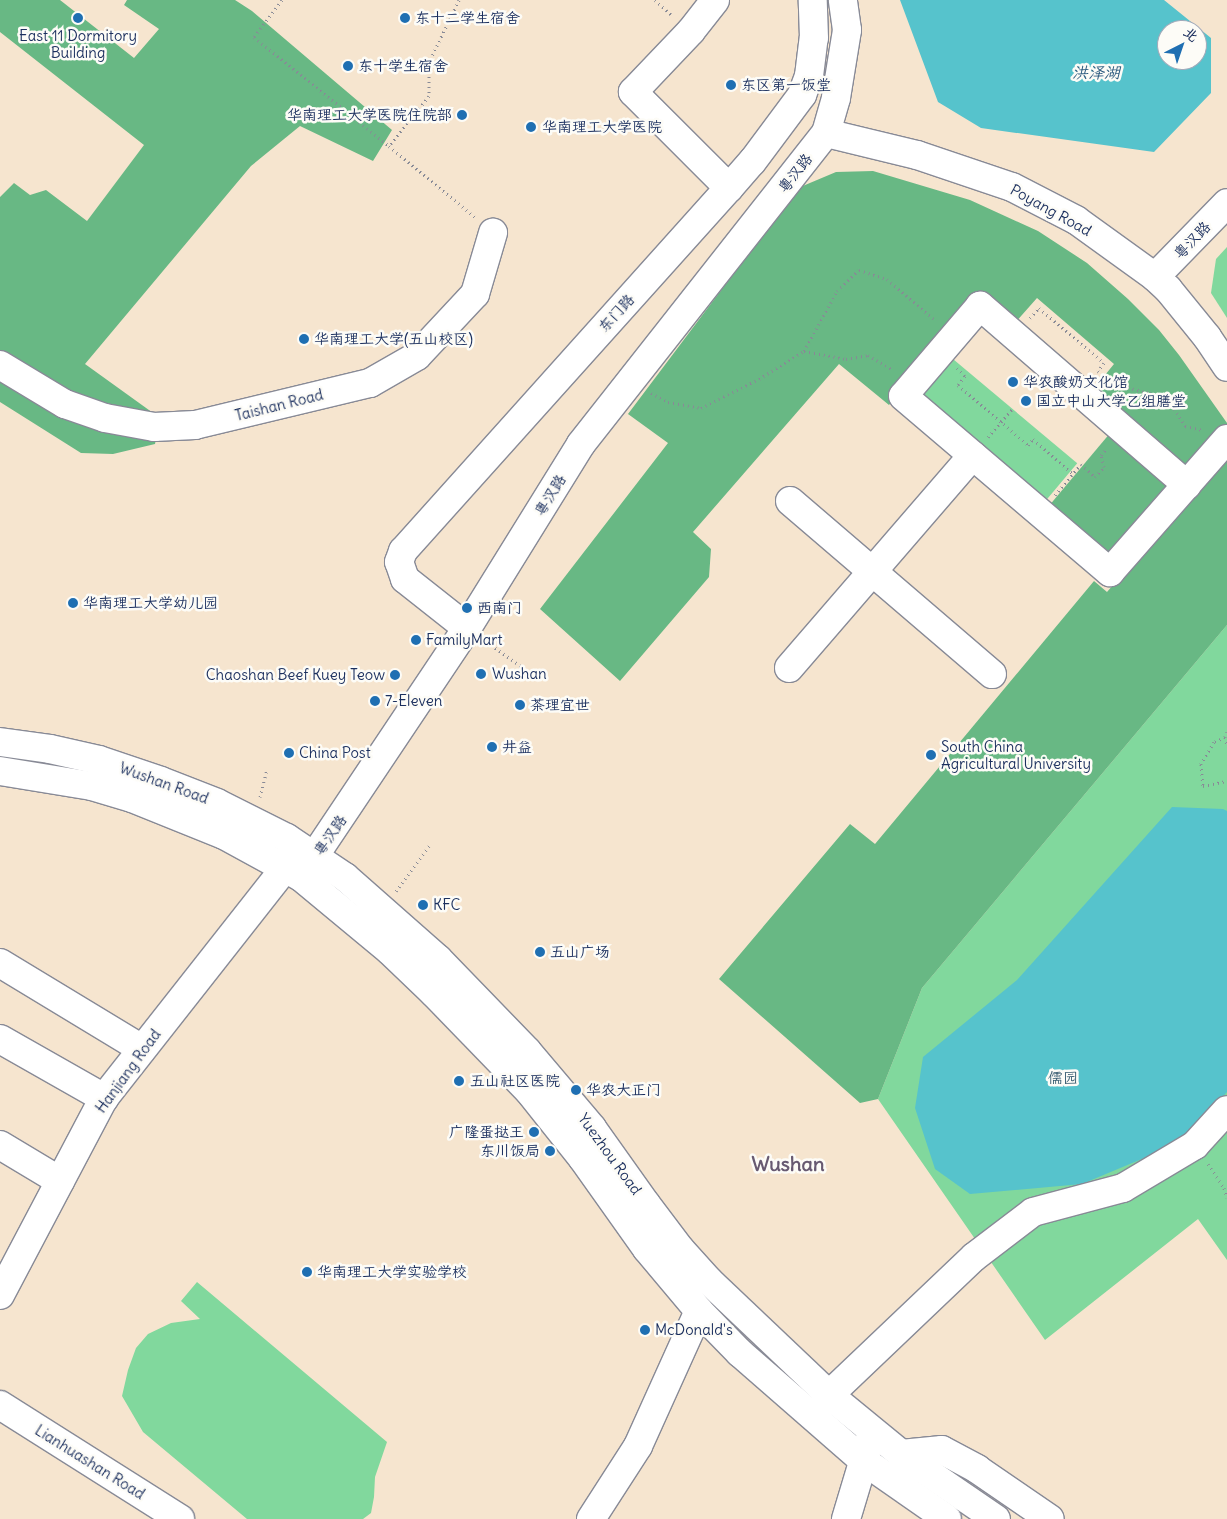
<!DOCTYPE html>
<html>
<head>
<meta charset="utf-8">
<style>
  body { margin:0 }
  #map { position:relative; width:1227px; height:1519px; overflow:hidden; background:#f6e5cf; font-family:Delius,"LXGW WenKai TC",sans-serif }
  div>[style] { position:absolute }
  .green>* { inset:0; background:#81d89d; transform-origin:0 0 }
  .forest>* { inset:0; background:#68b884; transform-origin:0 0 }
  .water>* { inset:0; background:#56c3cc }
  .path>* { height:3px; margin-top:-1.5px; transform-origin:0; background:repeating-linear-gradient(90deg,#888a96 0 1px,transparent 0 5px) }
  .roads { filter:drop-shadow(1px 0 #888a96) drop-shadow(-1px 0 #888a96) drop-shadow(0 1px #888a96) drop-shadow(0 -1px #888a96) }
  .minor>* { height:28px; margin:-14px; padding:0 14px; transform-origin:14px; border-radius:14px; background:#fff }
  .major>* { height:28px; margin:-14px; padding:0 14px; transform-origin:14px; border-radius:14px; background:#fff }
  .dots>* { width:14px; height:14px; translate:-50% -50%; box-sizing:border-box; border:2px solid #fdfcf7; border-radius:50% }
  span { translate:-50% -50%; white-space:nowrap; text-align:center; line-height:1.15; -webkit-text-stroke:5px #fdfcf7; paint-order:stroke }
  .poi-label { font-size:15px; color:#1b2f5e }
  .left { translate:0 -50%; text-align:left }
  .right { translate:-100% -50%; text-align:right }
  .street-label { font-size:15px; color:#1b2f5e }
  .park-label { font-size:15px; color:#34596e }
  .water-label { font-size:16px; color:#2d5b7f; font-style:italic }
  .district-label { font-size:20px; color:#685a71; font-weight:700 }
  .north { position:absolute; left:1157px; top:20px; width:50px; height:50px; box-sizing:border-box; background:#fdfcf7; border:1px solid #a3aaba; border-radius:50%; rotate:41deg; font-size:14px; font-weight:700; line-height:20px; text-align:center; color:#1b2f5e }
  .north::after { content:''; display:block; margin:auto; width:18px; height:22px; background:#1f6fb2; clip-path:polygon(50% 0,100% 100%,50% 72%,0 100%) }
</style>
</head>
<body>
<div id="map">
  <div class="green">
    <div style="clip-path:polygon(1227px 247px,1227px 318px,1211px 293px,1216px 259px)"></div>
    <div style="left:947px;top:354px;width:170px;height:52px;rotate:40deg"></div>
    <div style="clip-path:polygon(1227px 625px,1227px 1260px,1198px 1219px,1045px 1340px,878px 1099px,922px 988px)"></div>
    <div style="clip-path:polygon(197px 1282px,387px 1442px,375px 1477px,374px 1497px,371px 1513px,363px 1519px,247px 1519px,143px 1432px,122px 1396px,128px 1370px,136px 1348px,148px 1334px,171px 1323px,200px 1319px,181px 1301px)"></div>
  </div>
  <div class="forest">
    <div style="clip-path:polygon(0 0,60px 0,134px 58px,159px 29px,124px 5px,127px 0,235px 0,252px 11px,392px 130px,373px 161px,300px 126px,251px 166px,85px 364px,160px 418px,155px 444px,113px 454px,81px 453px,0 402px,0 197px,14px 183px,30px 195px,46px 190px,87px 221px,144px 145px,0 32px)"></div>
    <div style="clip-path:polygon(873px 171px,970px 200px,1038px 231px,1087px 263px,1128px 299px,1159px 330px,1179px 355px,1227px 423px,1227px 427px,1187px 472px,1092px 391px,1114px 364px,1037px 298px,1014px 324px,981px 297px,889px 405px,839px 364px,693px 532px,711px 549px,709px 577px,620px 681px,540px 609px,668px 443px,628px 414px,798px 188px,836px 172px)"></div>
    <div style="left:1111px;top:432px;width:84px;height:96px;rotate:40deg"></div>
    <div style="clip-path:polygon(1227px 454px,1227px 625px,922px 988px,878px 1099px,860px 1103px,719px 979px,850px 824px,875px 844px,1094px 581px,1107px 592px)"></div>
  </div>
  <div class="water">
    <div style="clip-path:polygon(evenodd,900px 0,1164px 0,1211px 38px,1211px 93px,1154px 152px,981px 128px,938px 102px,900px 0,1167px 30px,1197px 30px,1197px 60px,1167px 60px,1167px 30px)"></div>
    <div style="clip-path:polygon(1172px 807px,1223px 809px,1227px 811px,1227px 1092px,1180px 1143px,1082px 1184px,970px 1194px,935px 1169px,915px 1108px,923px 1057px,1017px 980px)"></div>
  </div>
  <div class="path">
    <div style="left:282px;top:0;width:46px;rotate:127.1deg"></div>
    <div style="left:254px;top:37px;width:174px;rotate:38.9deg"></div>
    <div style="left:459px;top:0;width:69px;rotate:115.8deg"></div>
    <div style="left:429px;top:62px;width:34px;rotate:90deg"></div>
    <div style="left:429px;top:96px;width:64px;rotate:128.7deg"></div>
    <div style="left:389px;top:146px;width:113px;rotate:39.6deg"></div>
    <div style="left:655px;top:0;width:24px;rotate:42deg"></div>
    <div style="left:1030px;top:318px;width:13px;rotate:-48deg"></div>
    <div style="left:1039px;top:308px;width:85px;rotate:40.2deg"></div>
    <div style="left:1104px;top:363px;width:10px;rotate:127deg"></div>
    <div style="left:1098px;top:371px;width:8px;rotate:40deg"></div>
    <div style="left:1104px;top:376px;width:17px;rotate:33deg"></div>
    <div style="left:1118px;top:385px;width:33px;rotate:14deg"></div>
    <div style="left:1150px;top:393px;width:20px;rotate:20deg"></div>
    <div style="left:1169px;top:400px;width:31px;rotate:58deg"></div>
    <div style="left:1185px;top:426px;width:17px;rotate:13deg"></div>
    <div style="left:804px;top:351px;width:43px;rotate:10.8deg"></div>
    <div style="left:846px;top:359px;width:22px;rotate:-10deg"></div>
    <div style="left:868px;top:355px;width:29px;rotate:31deg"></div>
    <div style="left:957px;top:368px;width:11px;rotate:45deg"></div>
    <div style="left:965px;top:376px;width:11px;rotate:128deg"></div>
    <div style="left:958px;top:385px;width:92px;rotate:40.6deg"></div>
    <div style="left:1028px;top:445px;width:8px;rotate:-50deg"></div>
    <div style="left:1033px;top:439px;width:53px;rotate:41.2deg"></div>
    <div style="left:651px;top:393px;width:19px;rotate:28deg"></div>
    <div style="left:668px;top:402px;width:34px;rotate:10deg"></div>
    <div style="left:701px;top:408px;width:65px;rotate:-26.6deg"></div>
    <div style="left:759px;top:379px;width:53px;rotate:-31.9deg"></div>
    <div style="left:804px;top:351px;width:68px;rotate:-61.2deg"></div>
    <div style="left:837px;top:291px;width:30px;rotate:-44deg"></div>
    <div style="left:859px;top:270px;width:29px;rotate:18deg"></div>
    <div style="left:887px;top:279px;width:65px;rotate:40.6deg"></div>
    <div style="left:988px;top:437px;width:37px;rotate:-49deg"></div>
    <div style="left:1055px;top:495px;width:40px;rotate:-50deg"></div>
    <div style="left:1081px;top:464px;width:19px;rotate:43deg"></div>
    <div style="left:1095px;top:477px;width:13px;rotate:-48deg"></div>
    <div style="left:1104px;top:467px;width:12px;rotate:-104deg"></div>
    <div style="left:1101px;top:455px;width:9px;rotate:-49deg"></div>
    <div style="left:487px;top:642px;width:52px;rotate:35.5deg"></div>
    <div style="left:1227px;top:732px;width:5px;rotate:112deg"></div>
    <div style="left:1225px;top:737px;width:8px;rotate:76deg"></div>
    <div style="left:1225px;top:737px;width:12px;rotate:156deg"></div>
    <div style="left:1214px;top:742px;width:26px;rotate:121deg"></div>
    <div style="left:1201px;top:764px;width:22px;rotate:85deg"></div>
    <div style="left:1203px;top:786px;width:25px;rotate:-12deg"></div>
    <div style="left:260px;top:797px;width:29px;rotate:-76deg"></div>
    <div style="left:396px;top:891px;width:59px;rotate:-53.9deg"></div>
    <div style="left:1208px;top:1164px;width:29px;rotate:56deg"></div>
    <div style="left:1224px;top:1188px;width:10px;rotate:73deg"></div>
  </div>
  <div class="roads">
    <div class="minor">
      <div style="left:826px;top:133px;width:94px;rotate:13.6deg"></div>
      <div style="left:917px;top:155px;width:100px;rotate:18.6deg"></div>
      <div style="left:1012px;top:187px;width:72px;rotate:27.3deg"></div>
      <div style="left:1076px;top:220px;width:97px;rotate:35.8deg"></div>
      <div style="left:1155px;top:277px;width:18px;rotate:43deg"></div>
      <div style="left:1168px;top:289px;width:62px;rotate:50.9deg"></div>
      <div style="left:1207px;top:337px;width:36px;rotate:56deg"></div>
      <div style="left:729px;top:188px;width:35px;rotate:-49deg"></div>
      <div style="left:752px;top:162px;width:84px;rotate:-53.3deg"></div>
      <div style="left:802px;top:95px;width:20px;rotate:-70deg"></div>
      <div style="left:809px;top:76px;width:38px;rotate:-83deg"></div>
      <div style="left:814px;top:38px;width:38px;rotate:-92deg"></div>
      <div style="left:1155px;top:277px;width:103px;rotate:-45.8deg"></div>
      <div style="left:0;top:365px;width:76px;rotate:31deg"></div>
      <div style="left:65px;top:404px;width:42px;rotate:19.3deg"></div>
      <div style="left:105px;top:418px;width:50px;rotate:10.4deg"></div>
      <div style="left:154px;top:427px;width:41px;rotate:-2.8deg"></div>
      <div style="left:195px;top:425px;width:180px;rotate:-13.5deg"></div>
      <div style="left:370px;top:383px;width:54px;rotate:-29.9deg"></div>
      <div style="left:417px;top:356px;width:85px;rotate:-46.9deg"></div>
      <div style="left:475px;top:294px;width:64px;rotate:-73.6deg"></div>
      <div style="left:1187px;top:485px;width:274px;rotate:-139.1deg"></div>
      <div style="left:980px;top:306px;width:118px;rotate:130.5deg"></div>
      <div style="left:903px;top:396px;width:272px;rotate:40.4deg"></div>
      <div style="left:1110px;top:572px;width:177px;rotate:-48.7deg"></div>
      <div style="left:790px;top:501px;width:266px;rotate:40.6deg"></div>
      <div style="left:467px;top:628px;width:79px;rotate:-141.7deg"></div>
      <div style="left:405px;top:579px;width:18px;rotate:-109deg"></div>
      <div style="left:399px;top:562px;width:12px;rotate:-70deg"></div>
      <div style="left:403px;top:551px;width:488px;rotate:-48.1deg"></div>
      <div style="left:729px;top:188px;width:136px;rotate:-135deg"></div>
      <div style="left:633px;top:92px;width:84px;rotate:-46.4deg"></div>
      <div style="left:691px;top:31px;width:39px;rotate:-52deg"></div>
      <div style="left:789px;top:668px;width:281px;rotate:-49.2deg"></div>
      <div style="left:301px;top:876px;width:298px;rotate:-56.2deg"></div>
      <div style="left:467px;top:628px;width:216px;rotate:-58.2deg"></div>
      <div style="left:581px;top:444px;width:396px;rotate:-51.8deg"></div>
      <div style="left:826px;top:133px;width:36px;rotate:-74deg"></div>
      <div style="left:836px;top:98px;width:69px;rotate:-80.8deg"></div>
      <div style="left:847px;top:30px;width:30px;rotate:-98deg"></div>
      <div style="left:0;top:963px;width:166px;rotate:31.2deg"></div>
      <div style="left:0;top:1039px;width:120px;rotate:29.6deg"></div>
      <div style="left:0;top:1145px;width:70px;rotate:31deg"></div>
      <div style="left:0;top:1295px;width:223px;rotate:-62.2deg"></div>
      <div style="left:104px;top:1098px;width:294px;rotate:-51.8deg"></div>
      <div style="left:829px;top:1395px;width:200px;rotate:-43.6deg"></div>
      <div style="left:974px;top:1257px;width:74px;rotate:-37.3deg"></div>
      <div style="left:1033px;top:1212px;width:93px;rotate:-14.9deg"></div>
      <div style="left:1123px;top:1188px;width:84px;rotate:-30.8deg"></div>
      <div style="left:1195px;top:1145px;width:47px;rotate:-47.6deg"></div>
      <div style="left:0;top:1405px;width:213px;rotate:32.3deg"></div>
      <div style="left:901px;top:1454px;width:41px;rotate:-5.6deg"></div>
      <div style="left:942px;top:1450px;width:40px;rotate:28deg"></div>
      <div style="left:977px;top:1469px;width:88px;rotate:34.4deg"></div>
      <div style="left:901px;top:1454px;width:115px;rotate:34.4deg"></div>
      <div style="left:591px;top:1519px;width:87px;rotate:-57.2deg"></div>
      <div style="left:638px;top:1446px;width:148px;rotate:-65.7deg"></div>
      <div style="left:846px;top:1519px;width:84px;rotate:-73.3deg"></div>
    </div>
    <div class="major">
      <div style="left:0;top:742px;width:50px;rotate:8deg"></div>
      <div style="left:50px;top:749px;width:50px;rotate:12.7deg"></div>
      <div style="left:99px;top:760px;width:65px;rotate:18.7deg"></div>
      <div style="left:161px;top:781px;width:60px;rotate:21.4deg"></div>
      <div style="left:217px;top:803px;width:78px;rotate:26.6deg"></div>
      <div style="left:287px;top:838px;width:70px;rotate:33.9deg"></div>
      <div style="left:345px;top:877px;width:124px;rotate:41.4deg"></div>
      <div style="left:438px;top:959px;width:128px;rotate:45.9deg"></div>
      <div style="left:527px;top:1051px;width:101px;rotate:49.8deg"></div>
      <div style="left:592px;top:1128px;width:93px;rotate:54.6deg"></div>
      <div style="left:646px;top:1204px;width:56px;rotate:52.9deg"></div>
      <div style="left:680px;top:1249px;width:43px;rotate:47.8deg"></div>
      <div style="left:709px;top:1281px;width:166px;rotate:43.5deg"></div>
      <div style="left:829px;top:1395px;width:93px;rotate:39.3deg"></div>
      <div style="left:0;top:771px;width:93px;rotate:9.3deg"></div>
      <div style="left:92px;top:786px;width:42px;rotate:16.7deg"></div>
      <div style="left:132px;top:798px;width:99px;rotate:21.9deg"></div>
      <div style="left:224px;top:835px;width:88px;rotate:28.6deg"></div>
      <div style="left:301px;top:877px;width:116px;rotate:39.7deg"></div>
      <div style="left:390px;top:951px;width:61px;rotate:43.7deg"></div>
      <div style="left:434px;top:993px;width:136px;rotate:45.9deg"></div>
      <div style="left:529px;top:1091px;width:87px;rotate:51.5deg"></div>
      <div style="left:583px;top:1159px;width:110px;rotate:54.6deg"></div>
      <div style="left:647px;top:1249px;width:81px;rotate:50deg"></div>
      <div style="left:699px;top:1311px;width:59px;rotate:45.7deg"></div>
      <div style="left:740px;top:1353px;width:164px;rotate:41.1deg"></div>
      <div style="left:864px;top:1461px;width:101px;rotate:34.9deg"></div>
    </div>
  </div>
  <div class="dots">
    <div style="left:78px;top:18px;background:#1f6fb2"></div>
    <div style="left:405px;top:18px;background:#1f6fb2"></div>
    <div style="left:348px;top:66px;background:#1f6fb2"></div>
    <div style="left:731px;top:85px;background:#1f6fb2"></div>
    <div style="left:462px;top:115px;background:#1f6fb2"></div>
    <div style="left:531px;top:127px;background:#1f6fb2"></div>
    <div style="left:304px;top:339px;background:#1f6fb2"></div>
    <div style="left:1013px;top:382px;background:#1f6fb2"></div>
    <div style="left:1026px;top:401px;background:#1f6fb2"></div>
    <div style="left:73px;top:603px;background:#1f6fb2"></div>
    <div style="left:467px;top:608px;background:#1f6fb2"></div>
    <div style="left:416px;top:640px;background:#1f6fb2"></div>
    <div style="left:481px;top:674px;background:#1f6fb2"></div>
    <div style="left:395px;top:675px;background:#1f6fb2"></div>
    <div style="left:375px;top:701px;background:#1f6fb2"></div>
    <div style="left:520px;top:705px;background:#1f6fb2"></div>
    <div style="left:492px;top:747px;background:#1f6fb2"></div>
    <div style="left:289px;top:753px;background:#1f6fb2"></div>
    <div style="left:931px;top:755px;background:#1f6fb2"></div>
    <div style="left:423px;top:905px;background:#1f6fb2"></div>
    <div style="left:540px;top:952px;background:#1f6fb2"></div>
    <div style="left:459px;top:1081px;background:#1f6fb2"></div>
    <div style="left:576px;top:1090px;background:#1f6fb2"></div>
    <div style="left:534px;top:1132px;background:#1f6fb2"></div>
    <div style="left:550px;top:1151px;background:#1f6fb2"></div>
    <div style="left:307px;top:1272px;background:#1f6fb2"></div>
    <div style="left:645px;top:1330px;background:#1f6fb2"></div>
  </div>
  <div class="poi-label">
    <span class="left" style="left:415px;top:18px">东十二学生宿舍</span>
    <span style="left:78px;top:44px">East 11 Dormitory<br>Building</span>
    <span class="left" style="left:358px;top:66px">东十学生宿舍</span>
    <span class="left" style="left:741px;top:85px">东区第一饭堂</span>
    <span class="right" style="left:452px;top:115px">华南理工大学医院住院部</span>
    <span class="left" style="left:542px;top:127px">华南理工大学医院</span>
    <span class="left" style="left:314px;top:339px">华南理工大学(五山校区)</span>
    <span class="left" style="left:1023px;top:382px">华农酸奶文化馆</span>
    <span class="left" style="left:1036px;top:401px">国立中山大学乙组膳堂</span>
    <span class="left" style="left:83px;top:603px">华南理工大学幼儿园</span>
    <span class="left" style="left:477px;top:608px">西南门</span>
    <span class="left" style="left:426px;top:640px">FamilyMart</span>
    <span class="left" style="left:492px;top:674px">Wushan</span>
    <span class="right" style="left:385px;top:675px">Chaoshan Beef Kuey Teow</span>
    <span class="left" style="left:385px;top:701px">7-Eleven</span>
    <span class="left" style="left:530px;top:705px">茶理宜世</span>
    <span class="left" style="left:941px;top:755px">South China<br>Agricultural University</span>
    <span class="left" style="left:502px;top:747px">井益</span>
    <span class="left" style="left:299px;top:753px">China Post</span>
    <span class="left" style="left:433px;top:905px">KFC</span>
    <span class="left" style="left:550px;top:952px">五山广场</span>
    <span class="left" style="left:470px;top:1081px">五山社区医院</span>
    <span class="left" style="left:586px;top:1090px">华农大正门</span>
    <span class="right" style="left:524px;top:1132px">广隆蛋挞王</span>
    <span class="right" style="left:540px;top:1151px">东川饭局</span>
    <span class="left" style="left:317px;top:1272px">华南理工大学实验学校</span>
    <span class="left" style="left:655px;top:1330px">McDonald's</span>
  </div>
  <div class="street-label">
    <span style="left:795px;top:173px;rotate:-52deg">粤汉路</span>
    <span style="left:1051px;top:210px;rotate:29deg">Poyang Road</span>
    <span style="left:1192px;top:240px;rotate:-46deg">粤汉路</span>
    <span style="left:616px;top:313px;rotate:-48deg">东门路</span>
    <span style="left:279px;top:405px;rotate:-14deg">Taishan Road</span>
    <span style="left:550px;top:495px;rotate:-59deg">粤汉路</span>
    <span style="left:164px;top:783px;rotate:20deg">Wushan Road</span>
    <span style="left:330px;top:835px;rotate:-56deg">粤汉路</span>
    <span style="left:128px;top:1071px;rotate:-54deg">Hanjiang Road</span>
    <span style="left:610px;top:1154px;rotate:54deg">Yuezhou Road</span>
    <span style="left:90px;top:1462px;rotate:32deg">Lianhuashan Road</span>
  </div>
  <div class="park-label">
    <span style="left:1063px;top:1078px">儒园</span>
  </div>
  <div class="water-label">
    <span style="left:1096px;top:72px">洪泽湖</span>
  </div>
  <div class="district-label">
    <span style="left:788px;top:1163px">Wushan</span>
  </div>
  <div class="north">北</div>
</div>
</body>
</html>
